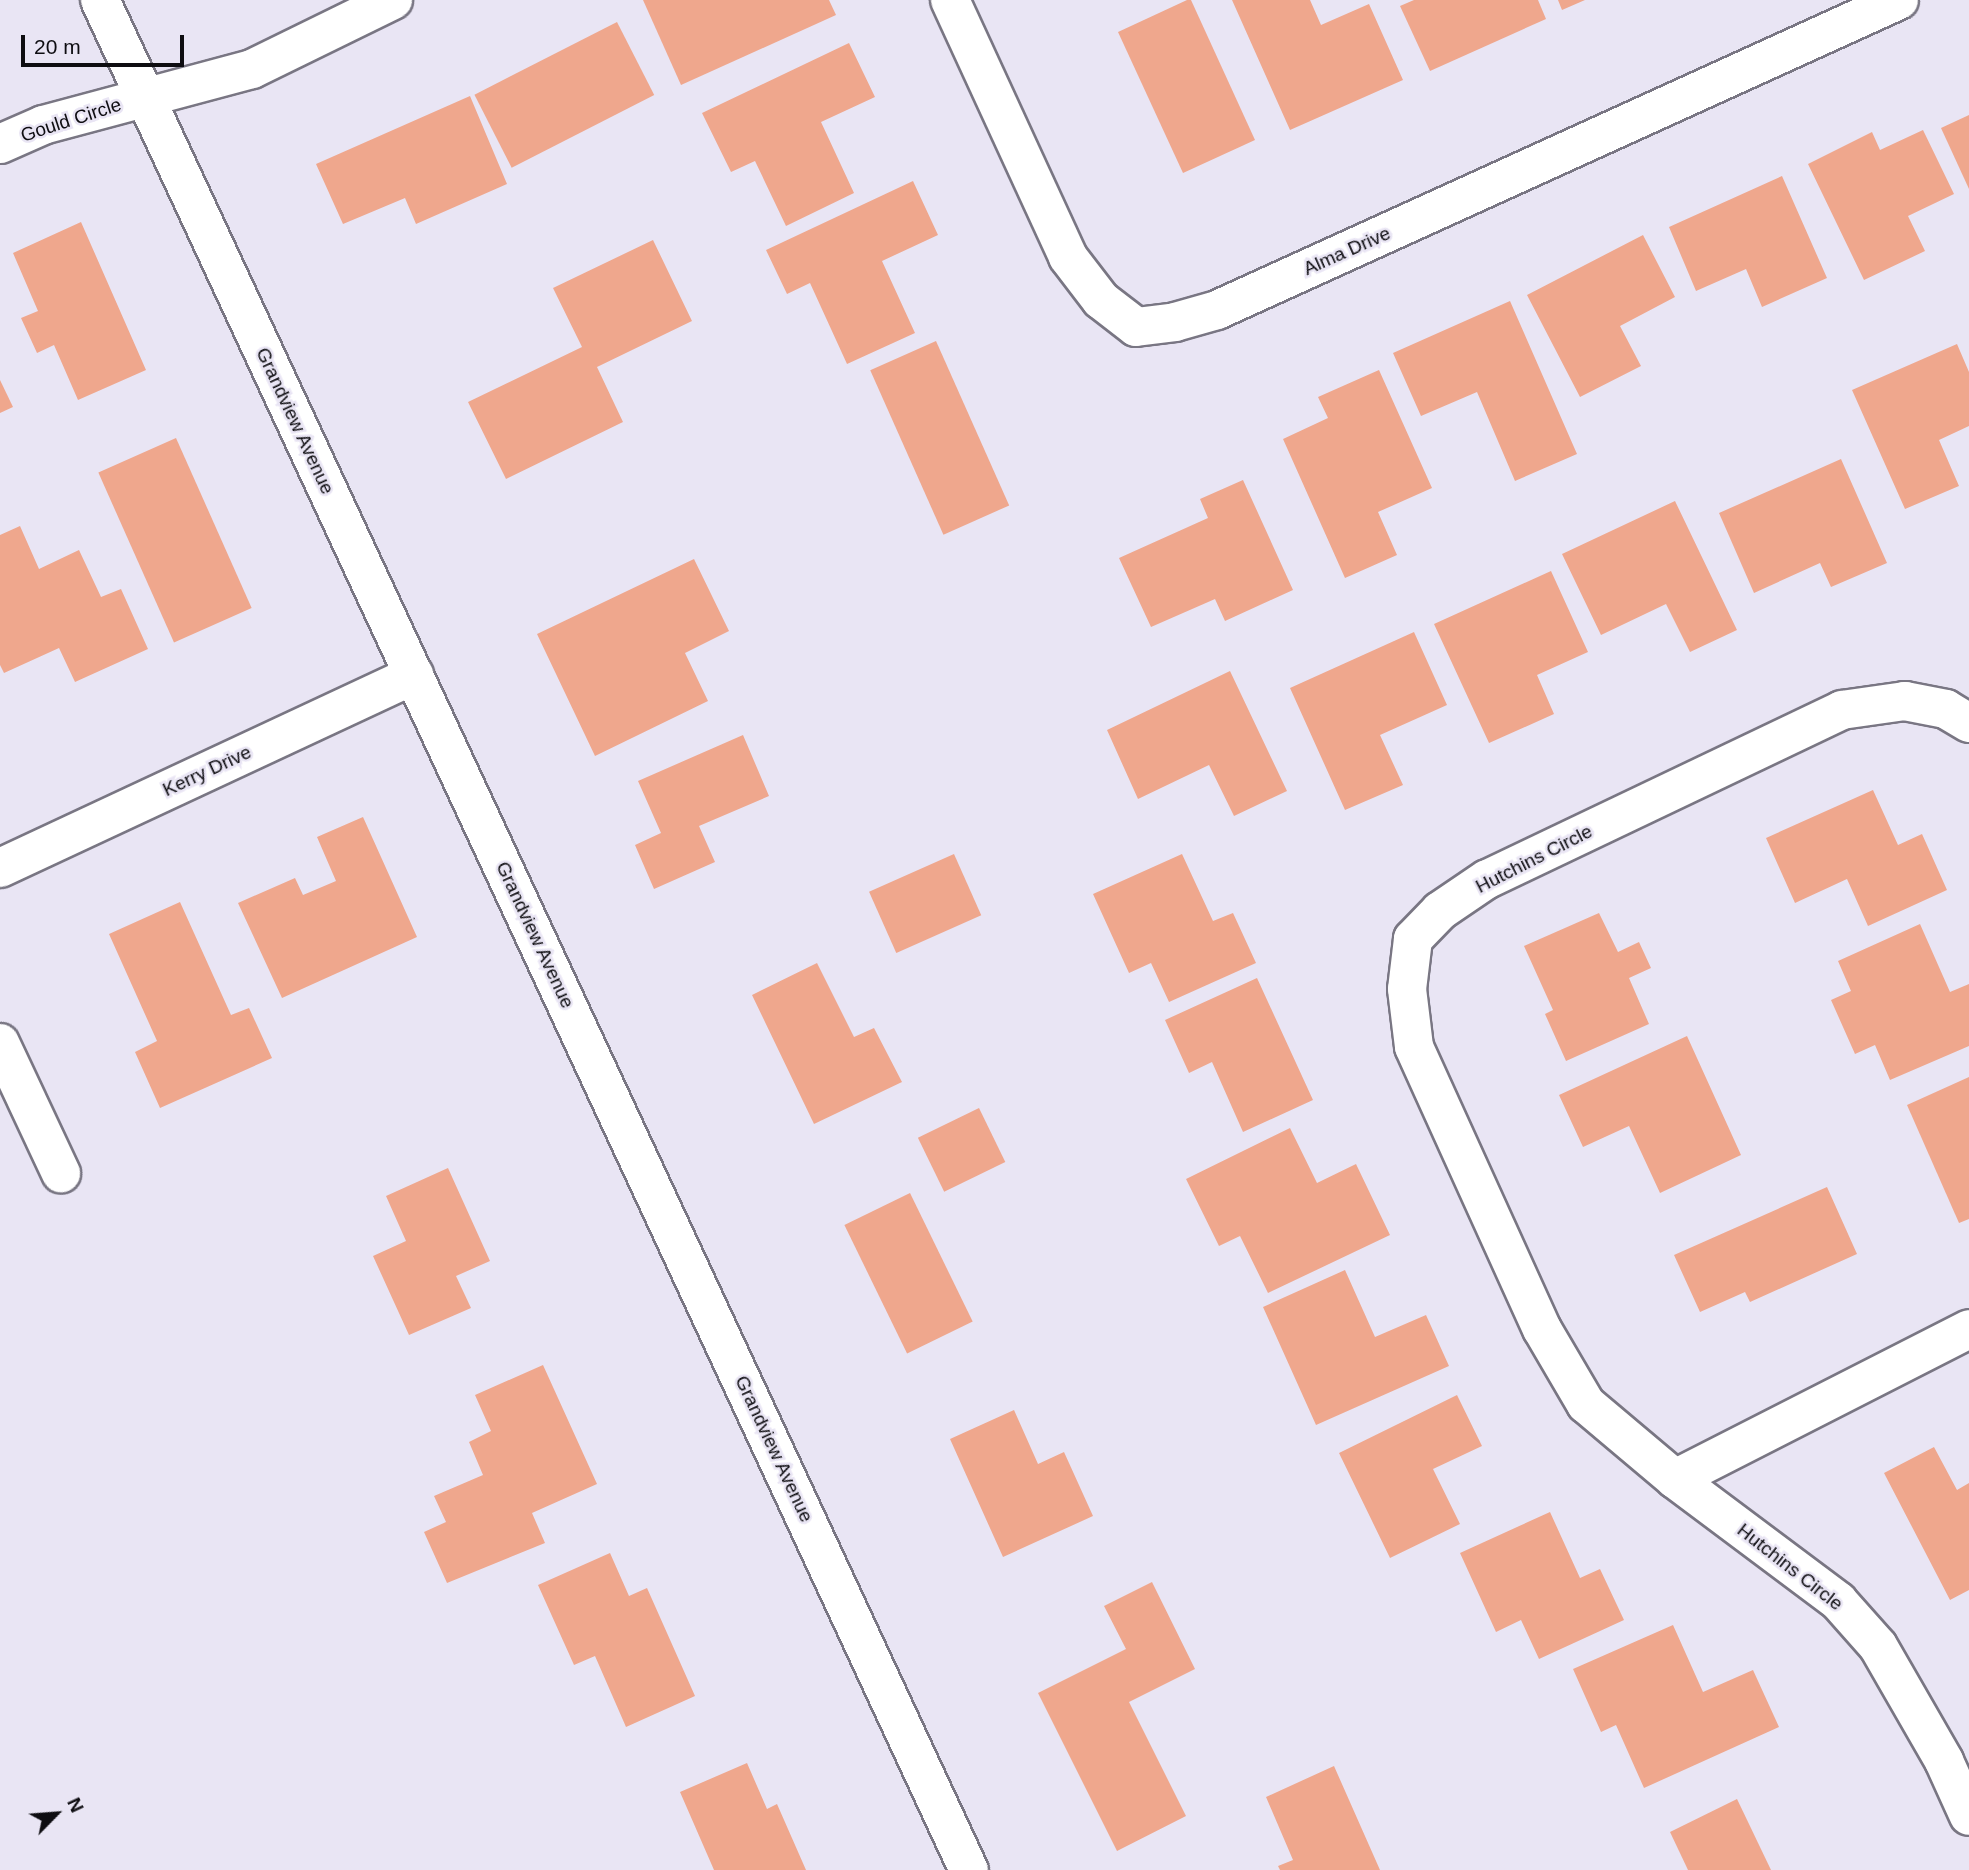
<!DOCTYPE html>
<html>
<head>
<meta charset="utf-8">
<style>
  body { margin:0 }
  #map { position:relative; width:1969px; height:1870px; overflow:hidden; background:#e9e5f4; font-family:Helvetica,sans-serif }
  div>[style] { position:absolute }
  .building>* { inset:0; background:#efa78d; transform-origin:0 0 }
  .roads { filter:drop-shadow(2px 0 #797683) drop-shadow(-2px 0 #797683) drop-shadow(0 2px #797683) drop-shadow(0 -2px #797683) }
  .street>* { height:38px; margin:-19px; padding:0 19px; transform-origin:19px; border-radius:19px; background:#fff }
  span { translate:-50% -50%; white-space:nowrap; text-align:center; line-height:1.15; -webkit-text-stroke:5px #e9e5f4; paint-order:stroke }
  .street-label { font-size:19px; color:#0e0d11 }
  .north { position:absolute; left:21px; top:1779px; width:70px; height:70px; -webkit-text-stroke:5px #e9e5f4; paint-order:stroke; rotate:65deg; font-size:19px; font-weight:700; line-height:28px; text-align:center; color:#0e0d11 }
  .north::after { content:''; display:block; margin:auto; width:24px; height:32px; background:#0e0d11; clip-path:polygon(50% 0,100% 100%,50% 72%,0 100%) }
  .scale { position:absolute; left:21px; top:35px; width:163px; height:32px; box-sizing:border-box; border:4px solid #0e0d11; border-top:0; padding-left:9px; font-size:21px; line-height:24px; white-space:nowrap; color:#0e0d11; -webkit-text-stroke:5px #e9e5f4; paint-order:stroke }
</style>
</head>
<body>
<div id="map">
  <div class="building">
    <div style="clip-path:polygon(643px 0,829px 0,836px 15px,681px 85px)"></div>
    <div style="clip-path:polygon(1187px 0,1191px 0,1255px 140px,1183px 173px,1118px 32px)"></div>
    <div style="clip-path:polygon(1232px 0,1310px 0,1321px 25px,1369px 4px,1403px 80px,1290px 130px)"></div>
    <div style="clip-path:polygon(1414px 0,1538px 0,1546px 19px,1430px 71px,1400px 6px)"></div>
    <div style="clip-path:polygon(1558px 0,1585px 0,1562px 10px)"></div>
    <div style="left:617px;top:22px;width:82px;height:160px;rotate:63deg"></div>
    <div style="clip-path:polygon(849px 43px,875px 97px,821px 122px,854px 193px,786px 226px,755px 161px,731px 172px,702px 113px)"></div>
    <div style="clip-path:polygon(470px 96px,507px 184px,416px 224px,405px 198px,343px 224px,316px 164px)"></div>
    <div style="clip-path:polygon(1969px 115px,1969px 189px,1941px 128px)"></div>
    <div style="clip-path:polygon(1923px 130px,1954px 194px,1908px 216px,1925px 251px,1864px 280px,1808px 164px,1872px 132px,1880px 150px)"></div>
    <div style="clip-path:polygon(1782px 176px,1827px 278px,1762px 307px,1746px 269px,1696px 291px,1669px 227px)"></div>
    <div style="clip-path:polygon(913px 181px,938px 235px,882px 261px,915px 333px,847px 364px,810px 283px,787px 294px,766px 250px)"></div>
    <div style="clip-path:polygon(81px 222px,146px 370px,78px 400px,54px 345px,37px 353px,21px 318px,38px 311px,13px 253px)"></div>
    <div style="clip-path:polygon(1643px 235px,1675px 297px,1620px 326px,1641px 366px,1580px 397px,1527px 295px)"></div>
    <div style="clip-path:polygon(653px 240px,692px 321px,597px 367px,623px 422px,506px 479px,468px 402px,582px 347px,553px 288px)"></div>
    <div style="clip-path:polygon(1510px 301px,1577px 454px,1515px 481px,1477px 392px,1421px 416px,1393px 353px)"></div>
    <div style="left:936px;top:341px;width:180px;height:72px;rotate:66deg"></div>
    <div style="clip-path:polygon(1957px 344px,1969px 372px,1969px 426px,1939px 440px,1959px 486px,1905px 509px,1852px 390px)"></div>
    <div style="clip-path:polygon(1379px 370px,1432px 488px,1378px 512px,1397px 555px,1345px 578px,1283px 439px,1328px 418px,1318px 397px)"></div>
    <div style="clip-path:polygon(0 380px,13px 407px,0 413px)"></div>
    <div style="left:176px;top:438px;width:186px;height:85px;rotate:66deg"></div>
    <div style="clip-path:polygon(1841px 459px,1887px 563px,1831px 587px,1820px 563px,1754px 593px,1719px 513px)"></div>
    <div style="clip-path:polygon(1243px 480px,1293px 590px,1225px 621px,1215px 599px,1151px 627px,1119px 558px,1208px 518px,1200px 499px)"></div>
    <div style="clip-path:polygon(1675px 501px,1737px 630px,1690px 652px,1666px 604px,1601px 635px,1562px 554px)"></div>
    <div style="clip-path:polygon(20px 526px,39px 569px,79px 550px,101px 597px,121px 589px,148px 649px,75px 682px,59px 648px,4px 673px,0 665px,0 535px)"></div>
    <div style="clip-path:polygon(694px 559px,729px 631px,685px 653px,708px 701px,595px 756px,537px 634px)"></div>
    <div style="clip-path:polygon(1551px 571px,1588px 652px,1537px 675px,1554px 714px,1489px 743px,1434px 624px)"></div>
    <div style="clip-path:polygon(1414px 632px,1447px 705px,1380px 735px,1403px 785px,1345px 810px,1290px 688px)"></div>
    <div style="clip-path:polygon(1230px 671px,1287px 791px,1234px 816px,1209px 765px,1138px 799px,1107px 730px)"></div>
    <div style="clip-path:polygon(743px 735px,769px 796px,699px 826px,715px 862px,654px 889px,635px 845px,661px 833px,638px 781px)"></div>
    <div style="clip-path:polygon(1873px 790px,1898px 845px,1922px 834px,1947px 890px,1868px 926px,1847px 879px,1795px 903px,1766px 838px)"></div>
    <div style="clip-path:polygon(363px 817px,417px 937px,282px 998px,238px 903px,295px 878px,303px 895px,336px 881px,317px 837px)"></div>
    <div style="left:954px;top:854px;width:67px;height:93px;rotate:66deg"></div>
    <div style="clip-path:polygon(1182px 854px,1213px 921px,1233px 913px,1256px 963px,1169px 1002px,1151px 963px,1129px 973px,1093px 894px)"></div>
    <div style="clip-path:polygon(180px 902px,231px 1015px,249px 1008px,272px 1058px,160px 1108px,135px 1052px,157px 1041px,109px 934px)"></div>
    <div style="clip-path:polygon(1599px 913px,1618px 952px,1639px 942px,1651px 968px,1629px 978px,1649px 1024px,1566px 1061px,1545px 1014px,1553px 1010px,1524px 946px)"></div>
    <div style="clip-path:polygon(1920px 924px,1950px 992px,1969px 984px,1969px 1046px,1890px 1080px,1875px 1045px,1855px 1054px,1831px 1000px,1851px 991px,1838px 961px)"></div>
    <div style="clip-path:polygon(817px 963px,854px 1037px,874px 1028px,902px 1082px,814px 1124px,752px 995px)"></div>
    <div style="clip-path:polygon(1257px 978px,1313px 1100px,1243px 1132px,1212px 1062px,1189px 1073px,1165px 1020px)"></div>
    <div style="clip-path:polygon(1687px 1036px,1741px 1155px,1660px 1193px,1629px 1126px,1583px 1147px,1559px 1095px)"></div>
    <div style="clip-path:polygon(1969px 1077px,1969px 1219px,1959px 1223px,1907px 1105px)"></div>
    <div style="left:979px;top:1108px;width:60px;height:68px;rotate:64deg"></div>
    <div style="clip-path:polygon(1290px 1128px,1317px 1183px,1356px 1164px,1390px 1235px,1268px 1293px,1240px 1236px,1219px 1246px,1186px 1179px)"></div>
    <div style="clip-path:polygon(448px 1168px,490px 1261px,456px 1276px,471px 1308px,409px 1335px,373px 1256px,406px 1241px,386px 1196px)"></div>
    <div style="clip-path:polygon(1827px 1187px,1857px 1254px,1750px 1302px,1745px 1292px,1700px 1312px,1674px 1255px)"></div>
    <div style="left:910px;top:1193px;width:143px;height:73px;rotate:64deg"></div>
    <div style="clip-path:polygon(1345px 1270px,1375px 1337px,1426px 1315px,1449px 1366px,1316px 1425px,1263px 1307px)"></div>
    <div style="clip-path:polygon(543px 1365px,597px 1484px,532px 1513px,545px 1543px,447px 1583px,424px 1532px,446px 1522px,434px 1496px,483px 1475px,469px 1442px,491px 1431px,475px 1395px)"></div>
    <div style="clip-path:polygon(1457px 1395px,1482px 1446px,1433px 1469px,1460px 1524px,1390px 1558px,1339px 1453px)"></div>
    <div style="clip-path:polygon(1014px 1410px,1038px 1464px,1064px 1452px,1093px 1516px,1003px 1557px,950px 1439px)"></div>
    <div style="clip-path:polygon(1934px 1447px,1957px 1490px,1969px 1483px,1969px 1590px,1950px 1600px,1884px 1473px)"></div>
    <div style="clip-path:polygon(1550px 1512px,1580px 1578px,1600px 1569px,1624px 1620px,1539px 1659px,1521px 1620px,1496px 1632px,1460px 1553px)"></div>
    <div style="clip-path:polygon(610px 1553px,629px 1596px,647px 1588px,695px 1696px,626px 1727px,595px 1656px,574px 1665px,538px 1585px)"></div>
    <div style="clip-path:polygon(1152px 1582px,1195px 1669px,1129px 1702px,1186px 1816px,1117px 1851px,1038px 1693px,1126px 1649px,1104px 1606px)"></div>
    <div style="clip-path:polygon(1673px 1625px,1703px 1692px,1753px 1670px,1779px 1727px,1644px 1788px,1616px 1725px,1601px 1732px,1573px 1669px)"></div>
    <div style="clip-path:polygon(747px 1763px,767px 1809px,777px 1804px,806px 1870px,714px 1870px,680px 1792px)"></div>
    <div style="clip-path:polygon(1334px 1766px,1380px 1870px,1280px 1870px,1278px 1866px,1293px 1860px,1266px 1797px)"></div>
    <div style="clip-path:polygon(1737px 1799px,1771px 1870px,1688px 1870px,1670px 1832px)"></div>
  </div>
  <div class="roads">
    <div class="street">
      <div style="left:100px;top:0;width:2062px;rotate:65.08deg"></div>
      <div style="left:950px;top:0;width:283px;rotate:65.3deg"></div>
      <div style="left:1068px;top:257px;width:54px;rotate:52.5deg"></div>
      <div style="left:1101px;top:300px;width:44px;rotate:37.6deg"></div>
      <div style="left:1136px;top:327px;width:39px;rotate:-7deg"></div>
      <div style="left:1175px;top:322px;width:44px;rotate:-15.9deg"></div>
      <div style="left:1217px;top:310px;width:749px;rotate:-24.44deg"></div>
      <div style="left:0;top:144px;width:47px;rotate:-23.8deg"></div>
      <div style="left:43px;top:125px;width:216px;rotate:-15deg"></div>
      <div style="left:252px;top:69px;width:157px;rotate:-26.1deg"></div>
      <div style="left:1969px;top:723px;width:27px;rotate:-149deg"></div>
      <div style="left:1946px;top:709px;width:42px;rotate:-169deg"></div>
      <div style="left:1905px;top:701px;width:64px;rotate:171.9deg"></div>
      <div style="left:1842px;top:710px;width:393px;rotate:154.5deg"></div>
      <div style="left:1487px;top:879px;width:57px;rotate:145.8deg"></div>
      <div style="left:1440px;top:911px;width:39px;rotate:134deg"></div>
      <div style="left:1413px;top:939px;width:50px;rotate:96.8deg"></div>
      <div style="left:1407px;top:989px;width:58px;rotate:83.1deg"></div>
      <div style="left:1414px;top:1047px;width:310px;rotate:65.6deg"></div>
      <div style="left:1542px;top:1329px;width:87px;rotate:59.6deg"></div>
      <div style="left:1586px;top:1404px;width:116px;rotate:40.1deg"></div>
      <div style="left:1675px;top:1479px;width:330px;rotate:-27deg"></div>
      <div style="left:0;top:868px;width:457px;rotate:-25deg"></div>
      <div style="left:0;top:1043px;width:144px;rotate:64.9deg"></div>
      <div style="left:1675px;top:1479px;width:204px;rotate:36.8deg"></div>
      <div style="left:1838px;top:1601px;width:60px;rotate:48.4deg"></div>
      <div style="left:1878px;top:1646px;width:133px;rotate:60.1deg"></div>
      <div style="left:1944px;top:1761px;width:60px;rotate:65.6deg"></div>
    </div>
  </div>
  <div class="street-label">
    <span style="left:71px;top:120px;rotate:-18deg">Gould Circle</span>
    <span style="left:1347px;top:251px;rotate:-24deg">Alma Drive</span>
    <span style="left:295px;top:421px;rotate:65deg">Grandview Avenue</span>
    <span style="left:207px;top:771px;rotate:-25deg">Kerry Drive</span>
    <span style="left:1534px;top:859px;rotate:-27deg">Hutchins Circle</span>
    <span style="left:535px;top:935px;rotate:65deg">Grandview Avenue</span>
    <span style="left:774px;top:1449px;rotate:65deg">Grandview Avenue</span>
    <span style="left:1790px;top:1567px;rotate:38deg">Hutchins Circle</span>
  </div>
  <div class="north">N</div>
  <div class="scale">20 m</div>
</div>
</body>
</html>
